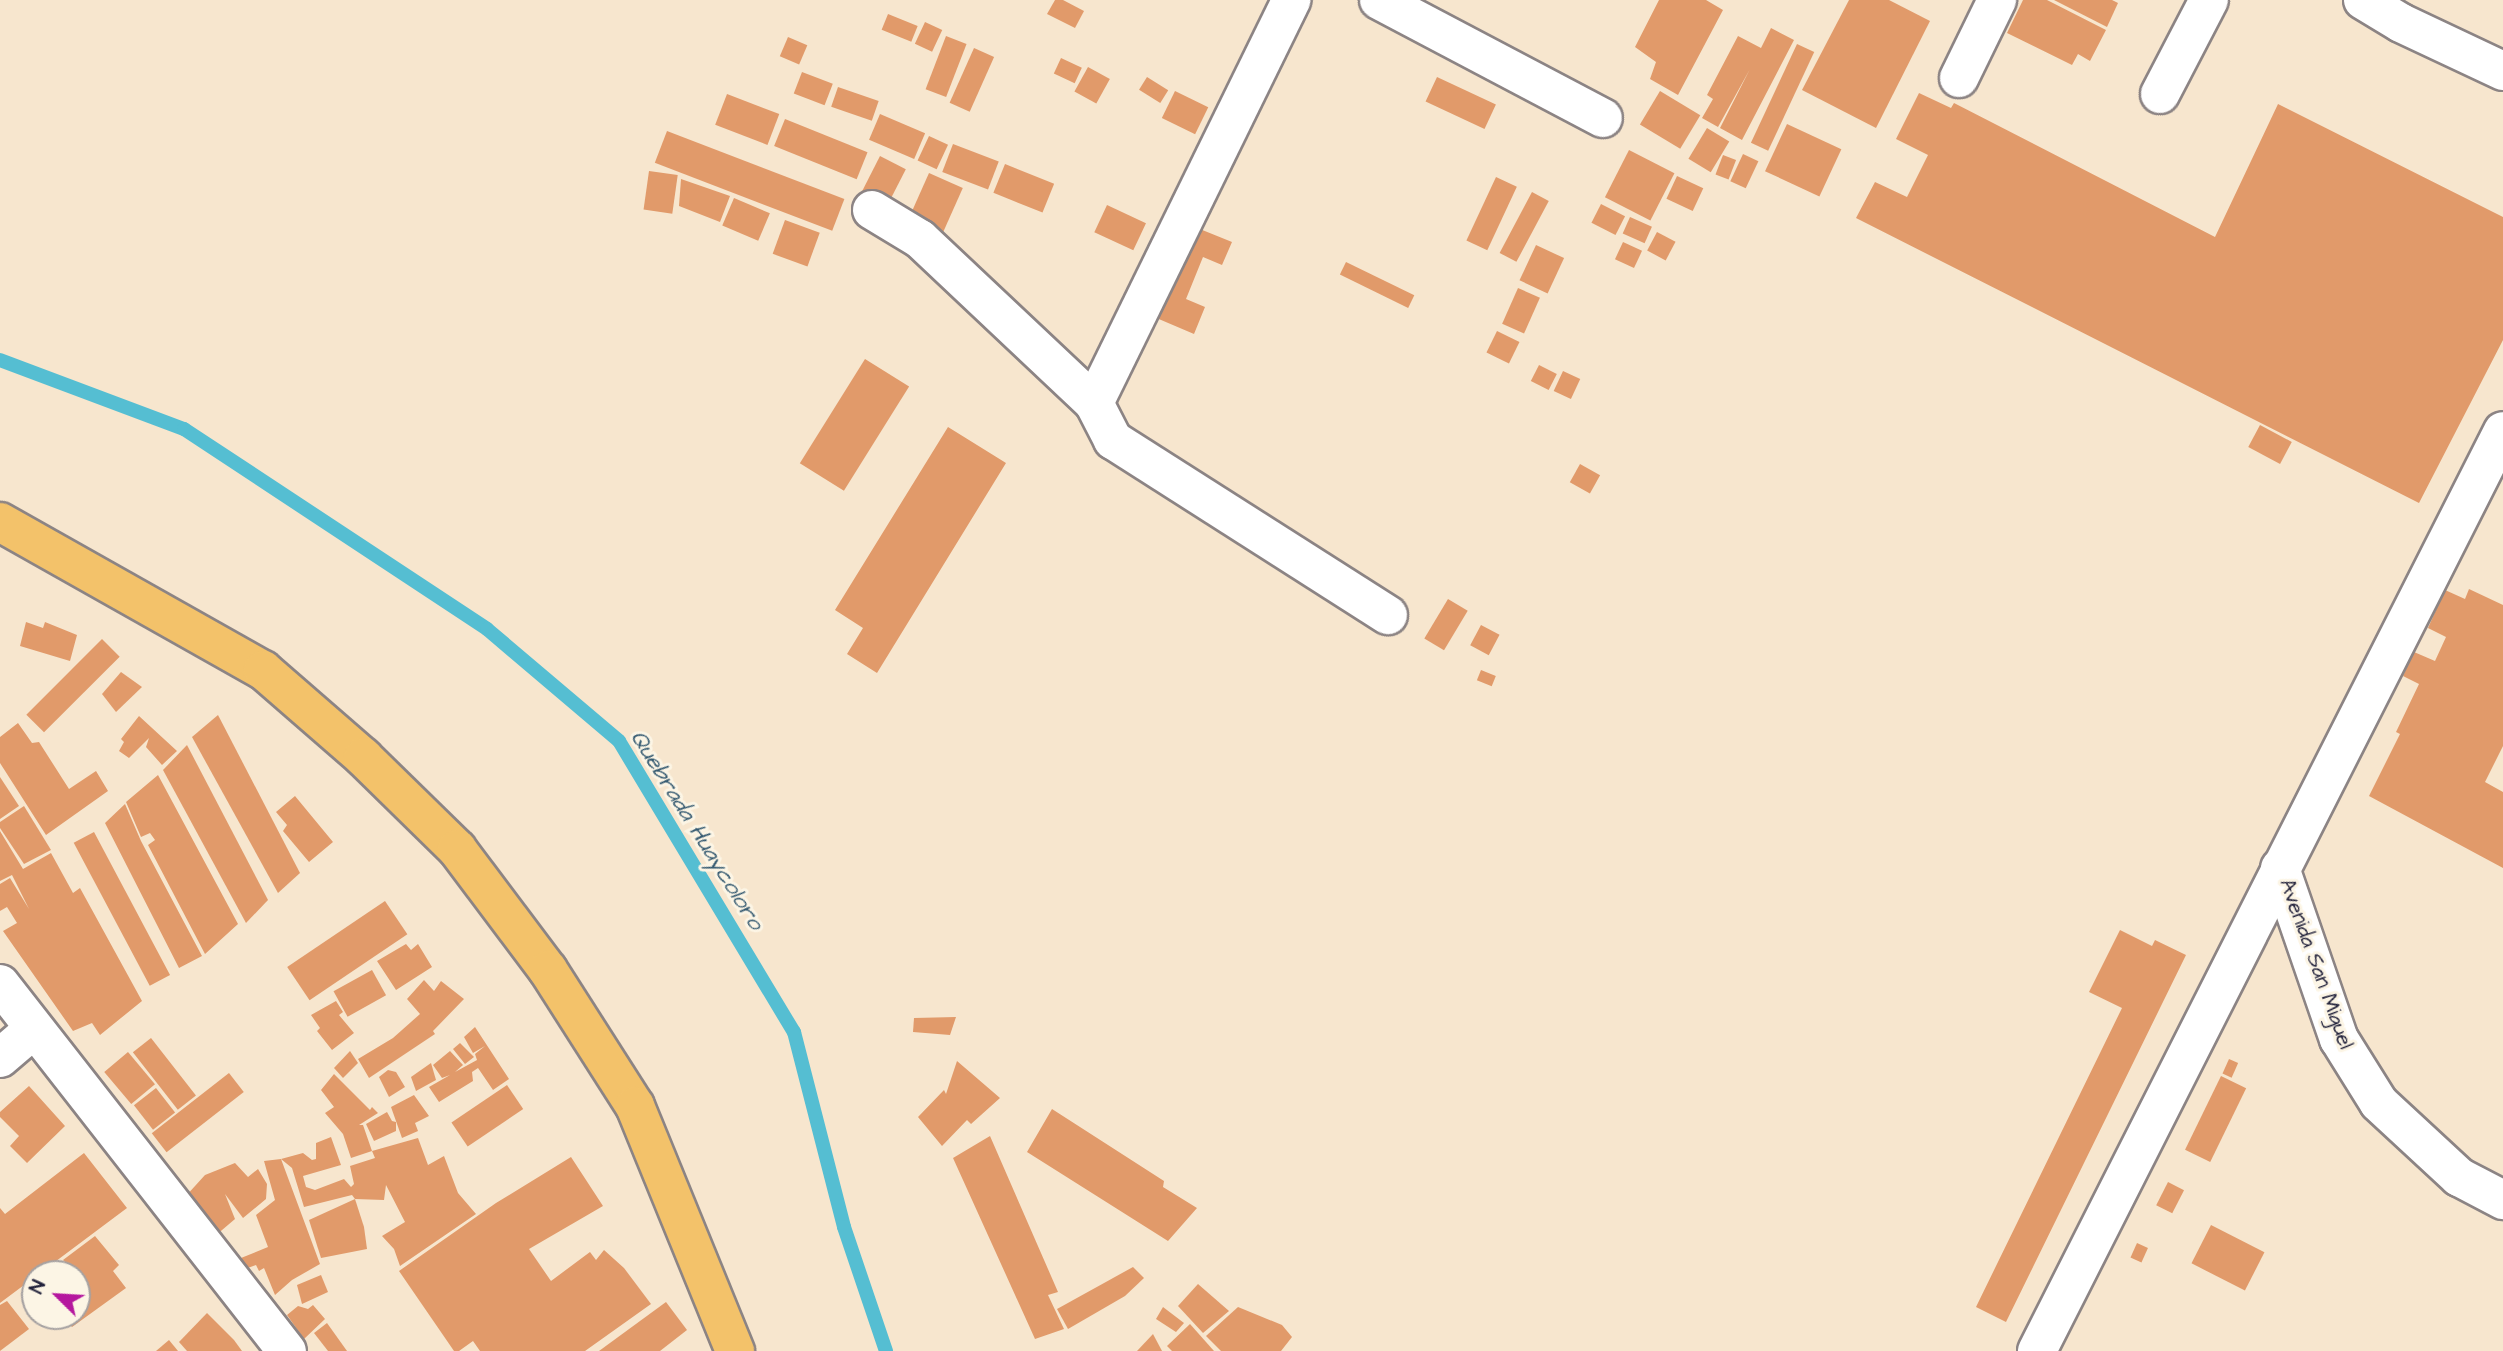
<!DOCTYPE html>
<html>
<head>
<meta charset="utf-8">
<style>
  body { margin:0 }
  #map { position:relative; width:2503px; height:1351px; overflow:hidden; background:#f7e6ce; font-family:"Architects Daughter",sans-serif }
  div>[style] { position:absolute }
  .stream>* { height:14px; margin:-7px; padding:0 7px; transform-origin:7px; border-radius:7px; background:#55bed2 }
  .building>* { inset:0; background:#e19a6a; transform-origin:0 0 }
  .roads { filter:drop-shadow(2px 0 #8c8484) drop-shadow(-2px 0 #8c8484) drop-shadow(0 2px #8c8484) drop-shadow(0 -2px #8c8484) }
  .minor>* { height:38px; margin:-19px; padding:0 19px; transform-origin:19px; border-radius:19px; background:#fff }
  .major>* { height:38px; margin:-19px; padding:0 19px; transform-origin:19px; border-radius:19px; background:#f3c26a }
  span { translate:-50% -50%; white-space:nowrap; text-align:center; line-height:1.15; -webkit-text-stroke:6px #fcf5e5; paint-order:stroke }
  .street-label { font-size:21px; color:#22223b }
  .water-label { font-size:23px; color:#345970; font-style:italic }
  .north { position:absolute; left:21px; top:1260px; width:70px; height:70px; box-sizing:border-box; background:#fcf5e5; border:2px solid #a5a1a1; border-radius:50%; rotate:294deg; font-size:19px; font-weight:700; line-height:28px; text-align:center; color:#22223b }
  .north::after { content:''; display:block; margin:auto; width:24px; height:32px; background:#b5179e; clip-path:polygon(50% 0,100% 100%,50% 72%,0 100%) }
</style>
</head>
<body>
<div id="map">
  <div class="stream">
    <div style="left:0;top:360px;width:197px;rotate:20.6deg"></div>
    <div style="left:184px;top:429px;width:363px;rotate:33.4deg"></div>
    <div style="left:487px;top:629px;width:173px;rotate:40.3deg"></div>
    <div style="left:619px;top:741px;width:340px;rotate:59deg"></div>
    <div style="left:794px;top:1032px;width:201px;rotate:75.6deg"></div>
    <div style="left:844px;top:1227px;width:131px;rotate:71.3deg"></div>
  </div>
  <div class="building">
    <div style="clip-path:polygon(1055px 0,1063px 0,1084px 11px,1075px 28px,1047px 14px)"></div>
    <div style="clip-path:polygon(1659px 0,1706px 0,1723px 10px,1678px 95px,1650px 79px,1656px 62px,1635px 47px)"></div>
    <div style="clip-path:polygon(1849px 0,1889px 0,1930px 21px,1876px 128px,1802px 90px)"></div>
    <div style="clip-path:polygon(2023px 0,2047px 0,2106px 30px,2090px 61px,2078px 54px,2072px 65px,2007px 33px)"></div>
    <div style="clip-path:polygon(2054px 0,2112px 0,2118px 3px,2107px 27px)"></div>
    <div style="left:888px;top:14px;width:32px;height:17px;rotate:22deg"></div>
    <div style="left:925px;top:22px;width:19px;height:24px;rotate:25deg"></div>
    <div style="clip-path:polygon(1771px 28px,1794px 40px,1742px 140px,1720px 128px,1750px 69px,1718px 127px,1702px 118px,1713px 99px,1707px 95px,1738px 36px,1761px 48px)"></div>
    <div style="left:946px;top:36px;width:22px;height:57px;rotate:21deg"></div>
    <div style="left:788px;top:37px;width:21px;height:21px;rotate:23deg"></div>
    <div style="left:1797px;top:44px;width:19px;height:109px;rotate:25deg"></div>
    <div style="left:974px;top:48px;width:22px;height:60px;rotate:24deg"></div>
    <div style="left:1061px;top:58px;width:23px;height:17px;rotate:25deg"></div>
    <div style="left:1088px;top:67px;width:25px;height:28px;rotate:29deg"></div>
    <div style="left:802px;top:72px;width:33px;height:23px;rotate:21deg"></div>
    <div style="left:1147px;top:77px;width:25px;height:15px;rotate:32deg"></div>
    <div style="left:1437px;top:77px;width:65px;height:27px;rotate:25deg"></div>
    <div style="left:838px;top:87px;width:43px;height:21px;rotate:19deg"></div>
    <div style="left:1175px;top:91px;width:37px;height:30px;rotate:26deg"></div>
    <div style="left:1660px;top:91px;width:47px;height:39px;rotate:31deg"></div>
    <div style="clip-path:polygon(1919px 93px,1951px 108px,1954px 103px,2215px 237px,2278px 104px,2503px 217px,2503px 340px,2419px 503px,1856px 218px,1875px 182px,1907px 197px,1928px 155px,1896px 139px)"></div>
    <div style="left:727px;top:94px;width:56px;height:33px;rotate:21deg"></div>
    <div style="left:880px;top:114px;width:49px;height:28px;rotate:23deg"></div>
    <div style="left:785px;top:119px;width:89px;height:29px;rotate:22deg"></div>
    <div style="left:1787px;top:124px;width:60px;height:52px;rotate:25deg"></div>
    <div style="left:1707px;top:128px;width:26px;height:36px;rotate:31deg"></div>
    <div style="left:667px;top:131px;width:190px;height:34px;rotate:21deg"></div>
    <div style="left:929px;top:136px;width:21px;height:27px;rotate:25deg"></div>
    <div style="left:953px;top:144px;width:49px;height:30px;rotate:21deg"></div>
    <div style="left:1629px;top:150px;width:51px;height:53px;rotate:27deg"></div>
    <div style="left:1743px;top:154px;width:17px;height:30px;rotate:25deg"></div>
    <div style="left:1723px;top:155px;width:14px;height:21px;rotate:21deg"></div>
    <div style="left:880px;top:156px;width:29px;height:40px;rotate:27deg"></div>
    <div style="left:1005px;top:164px;width:53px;height:31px;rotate:22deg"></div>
    <div style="left:649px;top:171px;width:29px;height:39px;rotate:8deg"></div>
    <div style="left:929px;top:173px;width:37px;height:49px;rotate:24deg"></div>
    <div style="left:1677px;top:176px;width:29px;height:25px;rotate:25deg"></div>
    <div style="left:1496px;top:177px;width:23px;height:70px;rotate:25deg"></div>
    <div style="clip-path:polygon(681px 179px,730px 196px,720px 222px,679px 206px)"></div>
    <div style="left:1532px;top:192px;width:19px;height:69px;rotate:28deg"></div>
    <div style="left:734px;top:198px;width:39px;height:30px;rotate:23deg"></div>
    <div style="left:1601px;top:204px;width:27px;height:21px;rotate:27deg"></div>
    <div style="left:1107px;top:205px;width:43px;height:30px;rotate:25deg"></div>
    <div style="left:1630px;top:217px;width:24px;height:18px;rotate:24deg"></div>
    <div style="left:785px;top:220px;width:37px;height:36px;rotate:20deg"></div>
    <div style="clip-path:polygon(1185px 223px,1232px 242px,1222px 265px,1203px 257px,1186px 299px,1205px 307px,1194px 334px,1147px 314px)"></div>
    <div style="left:1657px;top:232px;width:21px;height:21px;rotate:28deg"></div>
    <div style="left:1623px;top:242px;width:21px;height:19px;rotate:25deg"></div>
    <div style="left:1536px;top:245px;width:31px;height:39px;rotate:25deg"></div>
    <div style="left:1346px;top:262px;width:76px;height:14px;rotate:26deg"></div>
    <div style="left:1518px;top:288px;width:24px;height:39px;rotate:24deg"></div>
    <div style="left:1497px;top:331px;width:25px;height:24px;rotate:26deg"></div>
    <div style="left:865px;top:359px;width:52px;height:123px;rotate:32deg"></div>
    <div style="left:1539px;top:365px;width:20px;height:18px;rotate:27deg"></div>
    <div style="left:1563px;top:371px;width:19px;height:22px;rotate:25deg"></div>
    <div style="left:2260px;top:425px;width:36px;height:25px;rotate:28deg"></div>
    <div style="clip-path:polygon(948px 427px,1006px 463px,877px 673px,847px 654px,863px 628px,835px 610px)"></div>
    <div style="left:1580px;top:464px;width:23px;height:21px;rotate:29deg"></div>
    <div style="clip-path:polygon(2469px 589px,2503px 605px,2503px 746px,2485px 782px,2503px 792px,2503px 868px,2369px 796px,2400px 734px,2396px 732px,2419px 684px,2403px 676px,2414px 652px,2435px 661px,2446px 637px,2428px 628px,2445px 590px,2465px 599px)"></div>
    <div style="left:1448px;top:599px;width:23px;height:46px;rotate:31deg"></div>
    <div style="clip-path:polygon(26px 622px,43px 628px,45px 622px,77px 635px,70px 661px,20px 646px)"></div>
    <div style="left:1481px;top:625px;width:21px;height:23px;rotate:28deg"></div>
    <div style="left:102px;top:639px;width:25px;height:107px;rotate:45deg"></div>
    <div style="left:1481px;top:670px;width:16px;height:11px;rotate:22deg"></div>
    <div style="clip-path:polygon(121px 672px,142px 687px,116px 712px,102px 694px)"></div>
    <div style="clip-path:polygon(218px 715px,300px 873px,278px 893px,192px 737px)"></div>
    <div style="clip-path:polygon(139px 716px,177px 751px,162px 765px,146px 747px,149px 738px,129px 758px,119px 751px,124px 742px,121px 739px)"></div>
    <div style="clip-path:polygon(18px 723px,32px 743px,39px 742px,69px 789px,96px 771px,108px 791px,46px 835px,0 763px,0 737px)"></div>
    <div style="clip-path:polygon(187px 745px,268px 900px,246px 923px,163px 770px)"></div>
    <div style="clip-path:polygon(158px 775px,238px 924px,205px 954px,148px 845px,155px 840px,150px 833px,141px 837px,126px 802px)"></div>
    <div style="clip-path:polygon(0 777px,19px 806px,0 819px)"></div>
    <div style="clip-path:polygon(295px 796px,333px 842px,309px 862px,283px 831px,287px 825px,276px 812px)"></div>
    <div style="clip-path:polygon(125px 804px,141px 841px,202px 956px,179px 968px,105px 823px)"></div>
    <div style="clip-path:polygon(24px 806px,51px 850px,24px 864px,0 828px,0 822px)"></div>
    <div style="clip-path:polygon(0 831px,23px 869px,51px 853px,73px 893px,80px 888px,142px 1001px,100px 1035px,92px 1023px,73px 1031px,3px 931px,17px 923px,7px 907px,0 911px,0 884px,10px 878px,29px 909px,12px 875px,0 881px)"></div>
    <div style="left:94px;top:832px;width:162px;height:23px;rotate:62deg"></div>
    <div style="left:385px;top:901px;width:40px;height:118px;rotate:56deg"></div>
    <div style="clip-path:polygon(2120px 930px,2152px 946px,2155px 940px,2186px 955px,2006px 1322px,1976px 1307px,2122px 1008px,2089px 992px)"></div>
    <div style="clip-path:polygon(406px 944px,411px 950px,418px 944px,432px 967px,396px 990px,377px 961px)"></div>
    <div style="left:372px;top:970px;width:29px;height:44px;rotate:61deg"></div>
    <div style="clip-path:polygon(424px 980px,434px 991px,441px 981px,464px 999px,433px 1031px,435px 1034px,369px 1078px,358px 1059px,393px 1038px,420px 1014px,407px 999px)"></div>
    <div style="clip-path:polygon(336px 1001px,343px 1012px,339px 1015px,354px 1033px,332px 1050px,317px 1031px,320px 1028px,311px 1015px)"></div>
    <div style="clip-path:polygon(956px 1017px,950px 1035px,913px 1032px,914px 1018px)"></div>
    <div style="clip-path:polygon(475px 1027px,509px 1079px,493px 1090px,478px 1068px,472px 1072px,473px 1081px,439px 1102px,429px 1087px,450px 1075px,442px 1078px,433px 1065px,450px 1051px,463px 1065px,455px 1072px,477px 1060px,475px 1054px,485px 1046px,473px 1053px,464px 1037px)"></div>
    <div style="left:151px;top:1038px;width:73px;height:23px;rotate:52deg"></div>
    <div style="clip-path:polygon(460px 1043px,474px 1057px,465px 1064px,453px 1049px)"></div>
    <div style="clip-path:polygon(350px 1051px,358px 1063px,343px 1078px,334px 1068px)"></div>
    <div style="left:128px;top:1052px;width:42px;height:31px;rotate:50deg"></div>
    <div style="left:2229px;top:1059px;width:10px;height:16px;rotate:24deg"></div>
    <div style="clip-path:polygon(957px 1061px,1000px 1098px,971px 1124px,967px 1120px,942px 1146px,918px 1117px,944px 1090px,946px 1094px)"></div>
    <div style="clip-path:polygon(431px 1063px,436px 1080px,416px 1091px,411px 1077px)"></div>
    <div style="clip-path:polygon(388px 1070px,396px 1072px,405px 1087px,389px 1097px,379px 1077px)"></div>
    <div style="left:229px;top:1073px;width:24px;height:98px;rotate:52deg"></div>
    <div style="clip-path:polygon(334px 1074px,370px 1110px,372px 1107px,378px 1113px,359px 1125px,363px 1125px,372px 1151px,351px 1158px,343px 1134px,325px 1113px,334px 1107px,321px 1090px)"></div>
    <div style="left:2221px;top:1076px;width:28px;height:82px;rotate:26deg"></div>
    <div style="left:507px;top:1085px;width:29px;height:67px;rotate:56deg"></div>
    <div style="clip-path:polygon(29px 1086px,65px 1126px,27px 1163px,10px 1146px,19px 1136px,0 1117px,0 1112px)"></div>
    <div style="left:156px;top:1088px;width:31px;height:28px;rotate:52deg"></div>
    <div style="clip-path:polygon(414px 1095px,429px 1116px,415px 1123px,418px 1131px,402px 1138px,391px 1107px)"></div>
    <div style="clip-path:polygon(1052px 1109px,1164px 1181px,1163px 1187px,1197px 1208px,1168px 1241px,1027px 1152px)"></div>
    <div style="clip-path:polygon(387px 1112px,392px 1121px,396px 1122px,396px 1131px,374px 1141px,366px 1124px)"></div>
    <div style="clip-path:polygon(990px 1136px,1058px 1292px,1048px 1295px,1064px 1329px,1035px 1339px,953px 1158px)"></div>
    <div style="clip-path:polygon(331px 1137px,341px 1165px,303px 1176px,306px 1187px,315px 1190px,344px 1179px,351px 1187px,354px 1184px,350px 1166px,375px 1158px,372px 1151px,418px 1138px,428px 1165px,444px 1156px,458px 1193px,476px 1214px,400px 1266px,394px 1249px,382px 1236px,405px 1222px,386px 1185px,384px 1200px,355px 1199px,352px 1195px,304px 1207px,292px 1168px,281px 1159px,303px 1153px,312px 1160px,316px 1159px,316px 1143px)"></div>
    <div style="clip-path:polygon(84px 1153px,127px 1208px,0 1303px,0 1208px,5px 1214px)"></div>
    <div style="clip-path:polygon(571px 1157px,603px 1206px,529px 1249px,551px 1281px,590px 1252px,596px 1260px,604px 1250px,624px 1268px,651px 1304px,585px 1351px,480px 1351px,473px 1341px,459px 1351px,454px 1351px,399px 1271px,496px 1203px)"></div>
    <div style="clip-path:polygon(281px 1159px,320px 1264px,292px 1280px,275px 1295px,264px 1268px,259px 1271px,256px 1265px,245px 1269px,241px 1258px,268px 1247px,256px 1215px,275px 1200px,264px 1161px)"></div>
    <div style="clip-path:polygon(235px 1163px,248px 1177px,258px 1169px,267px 1184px,266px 1199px,243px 1218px,225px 1194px,235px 1219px,215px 1236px,185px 1197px,205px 1175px)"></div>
    <div style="left:2168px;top:1182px;width:18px;height:26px;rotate:27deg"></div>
    <div style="clip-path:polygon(355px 1199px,364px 1227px,367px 1249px,321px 1258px,309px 1220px)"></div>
    <div style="left:2211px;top:1225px;width:60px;height:43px;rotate:27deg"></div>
    <div style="clip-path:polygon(95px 1236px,119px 1265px,113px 1271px,126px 1288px,72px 1327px,63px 1316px,77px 1316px,77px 1281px,90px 1296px,77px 1274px,63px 1260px)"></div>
    <div style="left:2137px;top:1243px;width:12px;height:16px;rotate:24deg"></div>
    <div style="clip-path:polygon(1133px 1267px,1144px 1278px,1125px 1296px,1068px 1329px,1057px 1309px)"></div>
    <div style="clip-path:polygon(321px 1275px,328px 1292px,302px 1304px,297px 1285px)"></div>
    <div style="clip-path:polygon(1198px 1284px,1229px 1311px,1203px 1333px,1178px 1306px)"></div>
    <div style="clip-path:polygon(7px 1301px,29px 1329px,0 1351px,0 1305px)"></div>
    <div style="clip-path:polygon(666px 1302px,687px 1330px,660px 1351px,599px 1351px)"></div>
    <div style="clip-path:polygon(313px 1305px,325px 1319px,304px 1339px,287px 1315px,298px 1306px,308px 1309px)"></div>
    <div style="clip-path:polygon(1163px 1307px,1184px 1323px,1176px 1332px,1156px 1319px)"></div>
    <div style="clip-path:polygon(1238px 1307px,1282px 1325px,1292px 1337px,1281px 1351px,1221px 1351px,1206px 1336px)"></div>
    <div style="clip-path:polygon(207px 1313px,234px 1340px,242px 1351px,187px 1351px,179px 1342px)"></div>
    <div style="clip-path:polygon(327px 1323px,347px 1351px,328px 1351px,314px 1333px)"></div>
    <div style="clip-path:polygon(1190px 1324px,1214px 1351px,1172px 1351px,1167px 1346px)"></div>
    <div style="clip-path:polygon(1153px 1334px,1162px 1351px,1137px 1351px)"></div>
    <div style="clip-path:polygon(169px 1340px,178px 1351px,156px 1351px)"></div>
  </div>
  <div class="roads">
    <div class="minor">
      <div style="left:1379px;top:0;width:253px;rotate:27.8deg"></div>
      <div style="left:2363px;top:0;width:44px;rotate:31.2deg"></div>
      <div style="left:2401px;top:23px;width:113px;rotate:25.2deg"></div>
      <div style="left:1959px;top:78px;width:87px;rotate:-64deg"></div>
      <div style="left:2160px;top:94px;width:106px;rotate:-62.5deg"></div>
      <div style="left:872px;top:210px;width:56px;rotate:31.1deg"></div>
      <div style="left:920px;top:239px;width:239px;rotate:43.3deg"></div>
      <div style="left:1094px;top:403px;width:42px;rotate:62.8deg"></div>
      <div style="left:1113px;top:440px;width:326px;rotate:32.5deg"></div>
      <div style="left:1094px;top:403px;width:449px;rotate:-63.9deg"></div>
      <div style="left:2280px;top:868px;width:181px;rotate:71deg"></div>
      <div style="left:2339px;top:1039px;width:75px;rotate:58deg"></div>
      <div style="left:2379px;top:1103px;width:109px;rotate:42.8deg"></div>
      <div style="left:2459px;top:1177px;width:50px;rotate:27.6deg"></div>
      <div style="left:0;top:984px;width:466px;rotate:52deg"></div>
      <div style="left:0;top:1058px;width:45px;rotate:-40.5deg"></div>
      <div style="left:2037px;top:1351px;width:1031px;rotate:-63.14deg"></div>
    </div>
    <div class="major">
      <div style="left:0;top:522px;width:302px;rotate:29.4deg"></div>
      <div style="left:263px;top:670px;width:133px;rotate:41deg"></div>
      <div style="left:363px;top:757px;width:132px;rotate:44.4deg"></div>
      <div style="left:457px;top:849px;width:151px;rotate:53.1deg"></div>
      <div style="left:548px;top:970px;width:161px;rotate:57.4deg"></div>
      <div style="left:635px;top:1106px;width:265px;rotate:67.8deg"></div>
    </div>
  </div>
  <div class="street-label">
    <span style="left:2316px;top:964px;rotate:70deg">Avenida San Miguel</span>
  </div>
  <div class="water-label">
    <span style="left:697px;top:830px;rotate:58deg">Quebrada Huaycoloro</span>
  </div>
  <div class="north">N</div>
</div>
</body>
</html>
